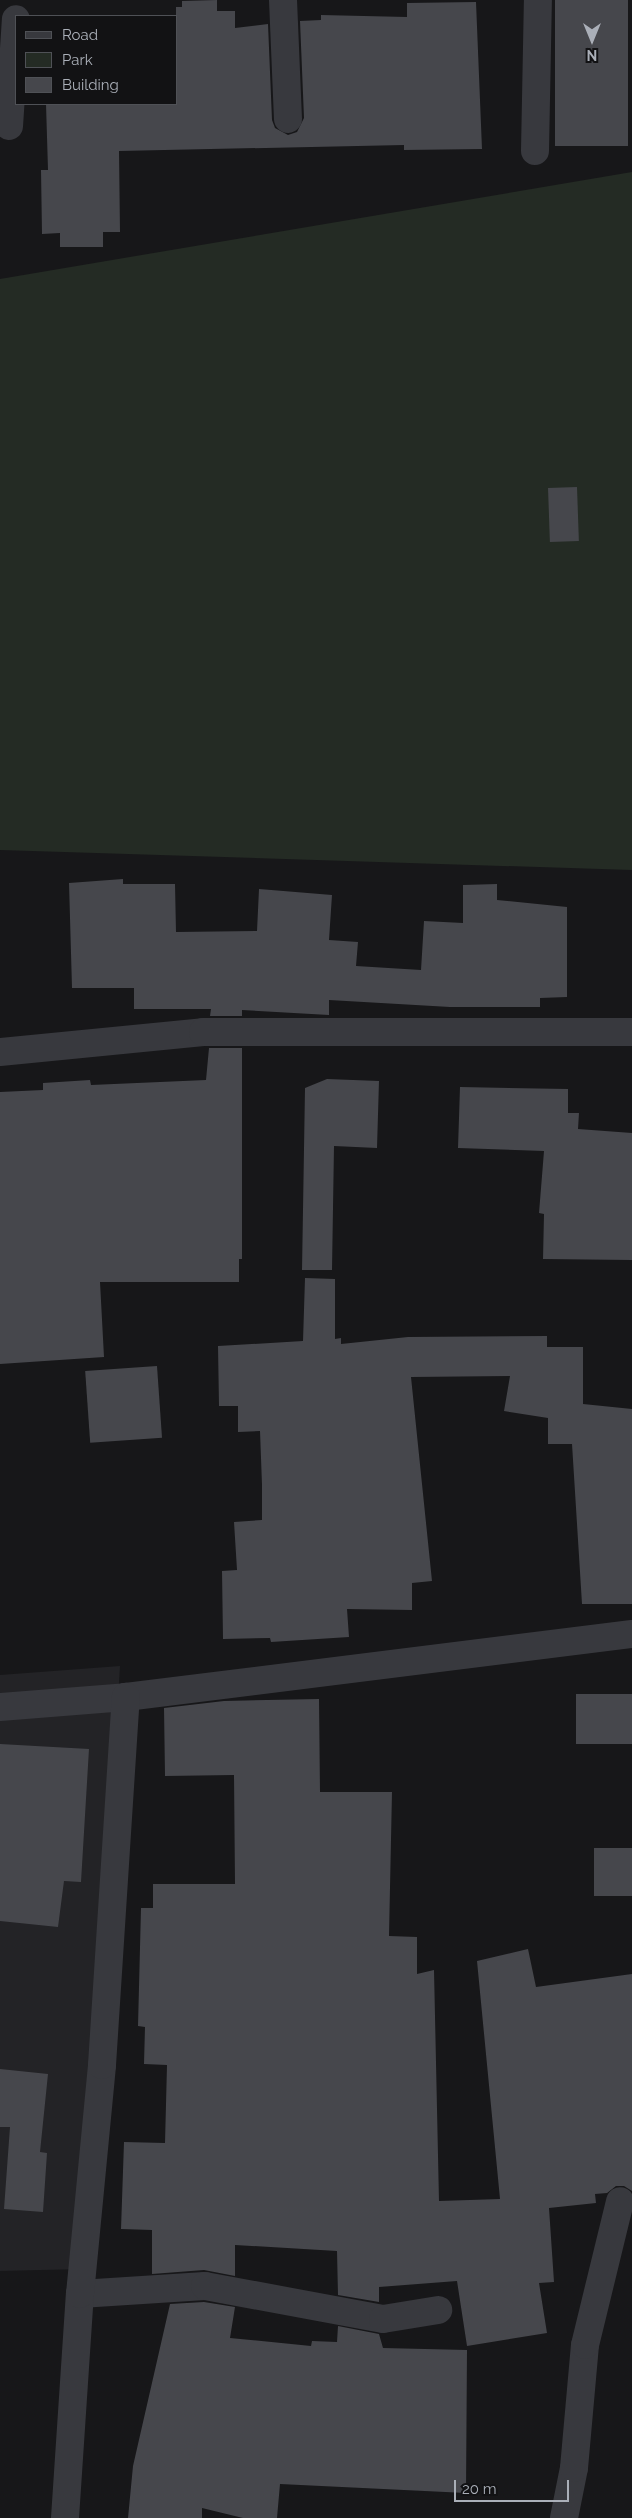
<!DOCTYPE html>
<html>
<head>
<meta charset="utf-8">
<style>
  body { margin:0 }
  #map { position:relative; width:632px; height:2518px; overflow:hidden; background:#171719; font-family:Raleway,sans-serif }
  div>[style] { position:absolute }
  .built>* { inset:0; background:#232326 }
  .green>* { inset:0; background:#242b24 }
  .building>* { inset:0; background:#46474c; transform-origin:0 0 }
  .minor>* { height:28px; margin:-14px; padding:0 14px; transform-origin:14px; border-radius:14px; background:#38393e }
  span { translate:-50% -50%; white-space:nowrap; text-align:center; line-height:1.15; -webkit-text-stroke:5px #121214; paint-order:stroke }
  .legend { position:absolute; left:15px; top:15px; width:162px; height:90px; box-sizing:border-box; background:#121214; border:1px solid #4f5156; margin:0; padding:6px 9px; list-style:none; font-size:15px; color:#aaafb8 }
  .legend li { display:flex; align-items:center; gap:10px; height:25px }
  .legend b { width:25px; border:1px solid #4f5156 }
  .north { position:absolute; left:567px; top:15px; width:50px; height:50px; -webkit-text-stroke:4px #121214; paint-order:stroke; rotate:180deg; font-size:14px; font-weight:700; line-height:20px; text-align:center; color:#aaafb8 }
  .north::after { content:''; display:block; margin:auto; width:18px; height:22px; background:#aaafb8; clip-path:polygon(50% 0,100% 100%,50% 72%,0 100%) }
  .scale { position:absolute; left:454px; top:2480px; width:115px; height:22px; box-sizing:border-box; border:2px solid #aaafb8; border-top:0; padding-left:6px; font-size:15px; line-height:18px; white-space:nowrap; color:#aaafb8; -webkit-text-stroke:4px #121214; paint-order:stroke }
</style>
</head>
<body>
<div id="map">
  <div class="built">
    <div style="clip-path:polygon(120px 1666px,82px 2269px,0 2271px,0 1675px)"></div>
  </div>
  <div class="green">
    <div style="clip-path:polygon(632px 172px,632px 870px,0 850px,0 279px)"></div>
  </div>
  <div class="building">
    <div style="clip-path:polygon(217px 0,217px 11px,235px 11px,235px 28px,268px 24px,272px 120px,275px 128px,288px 135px,297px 132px,304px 118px,300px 21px,321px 20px,321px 15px,407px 17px,407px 3px,476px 2px,482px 149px,404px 150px,404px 145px,119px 151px,120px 232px,103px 232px,103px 247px,60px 247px,60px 233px,42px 234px,41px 170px,48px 170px,46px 104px,176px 104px,176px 7px,182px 7px,182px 1px)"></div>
    <div style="left:555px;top:0;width:73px;height:146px"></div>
    <div style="left:577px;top:487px;width:54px;height:29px;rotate:88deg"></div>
    <div style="clip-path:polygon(123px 879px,123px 884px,175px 884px,176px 932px,257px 931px,259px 889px,332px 895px,329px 940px,358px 942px,356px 966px,421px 970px,424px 921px,463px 923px,463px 885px,497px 884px,497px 900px,567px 907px,567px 997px,540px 998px,540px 1007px,450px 1007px,329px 1000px,329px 1015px,242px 1010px,242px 1016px,210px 1016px,211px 1009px,134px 1009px,134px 988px,72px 988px,69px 883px)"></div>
    <div style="clip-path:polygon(209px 1048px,242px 1048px,242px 1259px,239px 1259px,239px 1282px,100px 1282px,104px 1357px,0 1364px,0 1092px,43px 1090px,43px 1083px,90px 1080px,91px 1085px,206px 1080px)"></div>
    <div style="clip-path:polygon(327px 1079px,379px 1081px,377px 1148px,334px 1146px,332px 1270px,302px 1270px,305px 1088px)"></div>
    <div style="clip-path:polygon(460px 1087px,568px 1089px,568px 1113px,579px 1113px,578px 1129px,632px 1133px,632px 1260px,543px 1259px,544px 1214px,539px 1213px,544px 1151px,458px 1148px)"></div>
    <div style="clip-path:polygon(305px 1278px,335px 1279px,335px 1339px,341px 1338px,341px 1344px,408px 1337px,547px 1336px,547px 1347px,583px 1347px,583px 1404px,632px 1409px,632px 1604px,582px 1604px,572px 1444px,548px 1444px,548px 1418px,504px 1411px,510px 1376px,411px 1377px,432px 1581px,412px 1583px,412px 1610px,347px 1609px,349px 1637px,271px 1642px,270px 1638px,223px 1639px,222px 1571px,237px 1570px,234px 1522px,262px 1520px,262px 1485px,260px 1431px,238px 1432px,238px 1406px,219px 1406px,218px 1346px,303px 1341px)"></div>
    <div style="left:157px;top:1366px;width:72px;height:72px;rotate:86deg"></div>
    <div style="left:632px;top:1694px;width:50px;height:56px;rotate:90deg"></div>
    <div style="clip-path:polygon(319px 1699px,320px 1792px,392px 1792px,389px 1936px,417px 1937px,417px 1974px,434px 1970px,439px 2201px,500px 2199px,477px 1961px,528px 1949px,536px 1987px,632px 1974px,632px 2191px,624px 2186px,616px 2186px,607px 2193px,595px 2194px,596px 2203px,549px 2208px,554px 2282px,539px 2283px,547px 2333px,467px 2346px,457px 2281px,379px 2287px,379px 2302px,338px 2295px,337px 2251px,235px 2245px,235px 2276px,204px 2270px,152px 2274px,152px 2230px,121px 2229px,124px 2142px,165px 2143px,167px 2065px,144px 2064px,145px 2027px,138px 2026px,141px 1908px,153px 1908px,153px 1884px,235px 1884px,234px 1775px,165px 1776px,164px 1708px,224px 1701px)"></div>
    <div style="clip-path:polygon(0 1744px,89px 1749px,81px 1882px,64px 1881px,58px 1927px,0 1921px)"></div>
    <div style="left:632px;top:1848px;width:48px;height:38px;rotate:90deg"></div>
    <div style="clip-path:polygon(0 2069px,48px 2074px,40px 2152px,47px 2153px,43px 2212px,4px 2209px,10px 2127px,0 2127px)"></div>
    <div style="clip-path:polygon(204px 2302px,235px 2307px,230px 2338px,311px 2346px,312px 2341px,337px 2342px,338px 2326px,379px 2334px,383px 2348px,467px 2350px,466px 2493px,280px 2484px,277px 2518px,243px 2518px,202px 2508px,202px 2518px,128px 2518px,133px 2466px,170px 2304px)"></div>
  </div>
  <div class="minor">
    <div style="left:283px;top:0;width:119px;rotate:87.6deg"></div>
    <div style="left:9px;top:126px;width:107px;rotate:-86.3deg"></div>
    <div style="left:535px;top:151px;width:151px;rotate:-88.9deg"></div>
    <div style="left:0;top:1052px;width:204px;rotate:-5.6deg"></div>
    <div style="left:203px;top:1032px;width:429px"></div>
    <div style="left:0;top:1707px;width:126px;rotate:-4.5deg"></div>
    <div style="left:126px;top:1697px;width:510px;rotate:-7.1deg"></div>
    <div style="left:80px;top:2294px;width:125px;rotate:-3.7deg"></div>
    <div style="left:205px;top:2286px;width:181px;rotate:10.5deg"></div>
    <div style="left:383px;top:2319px;width:56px;rotate:-9.3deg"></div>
    <div style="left:65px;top:2518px;width:225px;rotate:-86.2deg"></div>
    <div style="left:80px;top:2294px;width:230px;rotate:-84.5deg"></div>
    <div style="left:102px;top:2065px;width:369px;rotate:-86.3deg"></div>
    <div style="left:564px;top:2518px;width:51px;rotate:-78.7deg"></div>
    <div style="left:574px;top:2468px;width:123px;rotate:-84.9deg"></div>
    <div style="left:585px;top:2345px;width:148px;rotate:-76.3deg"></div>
  </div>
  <ul class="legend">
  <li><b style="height:6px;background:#38393e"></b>Road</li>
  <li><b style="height:14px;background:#242b24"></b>Park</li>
  <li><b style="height:14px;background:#46474c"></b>Building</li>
  </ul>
  <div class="north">N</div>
  <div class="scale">20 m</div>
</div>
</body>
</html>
